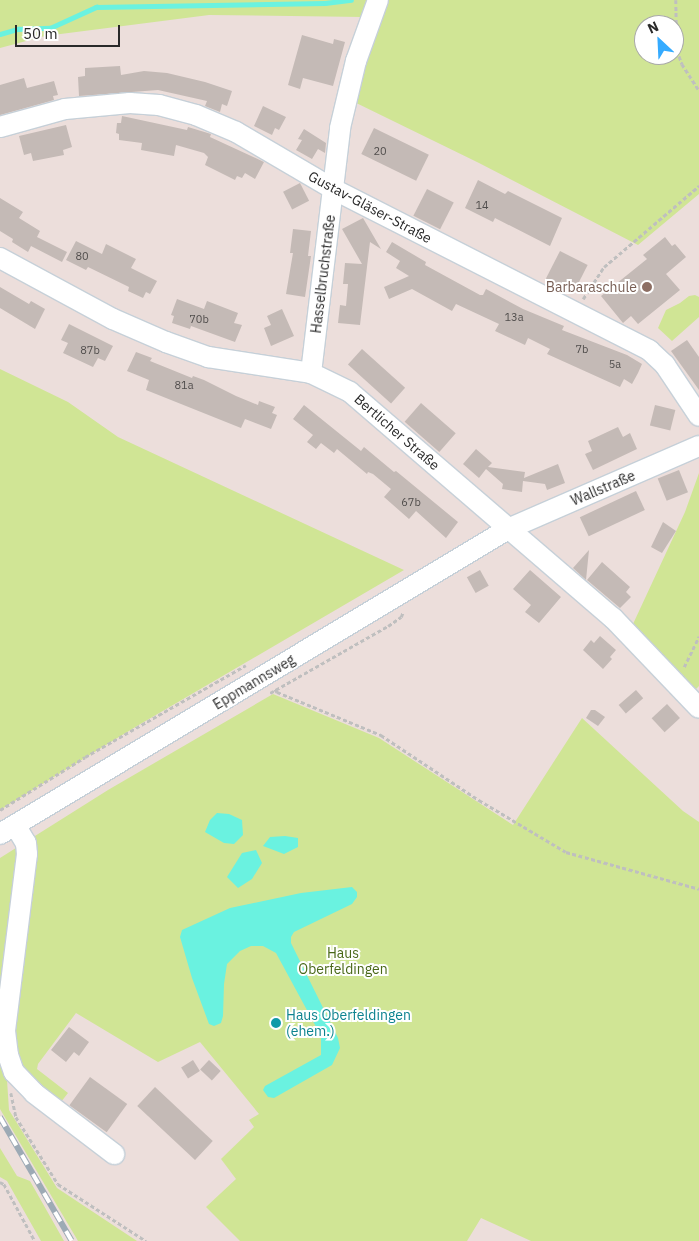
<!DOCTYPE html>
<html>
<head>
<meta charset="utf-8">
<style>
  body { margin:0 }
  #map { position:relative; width:699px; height:1241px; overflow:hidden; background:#ecdedb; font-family:"IBM Plex Sans",sans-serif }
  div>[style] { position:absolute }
  .green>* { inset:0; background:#d0e595 }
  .water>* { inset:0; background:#6af2e0 }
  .stream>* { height:4.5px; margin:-2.25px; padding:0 2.25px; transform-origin:2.25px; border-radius:2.25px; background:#6af2e0 }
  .building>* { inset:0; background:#c4bab6; transform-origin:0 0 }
  .path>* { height:2.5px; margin-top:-1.25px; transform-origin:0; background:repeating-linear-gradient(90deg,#bfbfbf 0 4px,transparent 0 6.5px) }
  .roads { filter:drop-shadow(1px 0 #c6d0d8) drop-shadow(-1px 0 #c6d0d8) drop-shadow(0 1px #c6d0d8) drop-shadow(0 -1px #c6d0d8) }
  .minor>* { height:20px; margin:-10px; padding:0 10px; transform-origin:10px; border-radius:10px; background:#fff }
  .rail>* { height:5.5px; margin-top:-2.75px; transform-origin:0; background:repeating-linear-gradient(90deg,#fff 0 11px,#9daab5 0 22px); box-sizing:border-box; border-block:1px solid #9daab5 }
  .dots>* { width:14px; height:14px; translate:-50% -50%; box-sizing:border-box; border:2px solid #fff; border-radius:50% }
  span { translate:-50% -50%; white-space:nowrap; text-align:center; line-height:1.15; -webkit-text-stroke:4px #fff; paint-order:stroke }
  .number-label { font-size:11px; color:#504d4c }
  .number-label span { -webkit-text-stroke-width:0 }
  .street-label { font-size:14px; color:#292929 }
  .education-label { font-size:14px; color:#785e54 }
  .right { translate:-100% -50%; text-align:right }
  .park-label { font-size:14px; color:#496818 }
  .culture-label { font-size:14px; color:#0d838f }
  .left { translate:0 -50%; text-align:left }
  .north { position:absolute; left:634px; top:15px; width:50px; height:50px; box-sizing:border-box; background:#fff; border:1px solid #a9a9a9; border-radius:50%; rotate:335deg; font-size:14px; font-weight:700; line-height:20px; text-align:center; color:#292929 }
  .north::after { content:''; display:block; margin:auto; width:18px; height:22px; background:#35abff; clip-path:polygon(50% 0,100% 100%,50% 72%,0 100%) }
  .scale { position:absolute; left:15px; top:25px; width:105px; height:22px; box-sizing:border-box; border:2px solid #292929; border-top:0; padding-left:6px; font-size:15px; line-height:18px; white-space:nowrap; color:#292929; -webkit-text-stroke:4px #fff; paint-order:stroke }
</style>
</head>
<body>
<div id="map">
  <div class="green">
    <div style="clip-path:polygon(0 0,369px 0,363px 17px,209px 15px,45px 36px,0 48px)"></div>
    <div style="clip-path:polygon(evenodd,378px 0,699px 0,699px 194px,638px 245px,479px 163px,346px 98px,378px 0,644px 25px,674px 25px,674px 55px,644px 55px,644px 25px)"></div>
    <div style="clip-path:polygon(695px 295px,699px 297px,699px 317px,672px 341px,658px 328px,666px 310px,680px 303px,689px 296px)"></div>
    <div style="clip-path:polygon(0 369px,68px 402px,118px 437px,404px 570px,137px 726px,0 810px)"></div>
    <div style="clip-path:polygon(699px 473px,699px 686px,695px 690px,633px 624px,685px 512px)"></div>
    <div style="clip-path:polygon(273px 694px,379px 738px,513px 825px,582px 718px,683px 811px,699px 822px,699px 1241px,531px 1241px,481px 1218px,467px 1241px,240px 1241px,206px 1207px,236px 1179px,221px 1159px,254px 1127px,249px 1120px,259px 1114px,200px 1042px,158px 1062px,76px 1013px,38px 1064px,37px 1069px,68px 1093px,57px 1107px,21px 1072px,7px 1080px,9px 1110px,57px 1188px,137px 1241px,78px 1241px,0 1109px,0 858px,108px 790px)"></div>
    <div style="clip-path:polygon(0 1148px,17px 1176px,30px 1181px,64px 1241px,41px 1241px,7px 1181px,0 1177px)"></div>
  </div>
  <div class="water">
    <div style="clip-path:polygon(217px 813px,229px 814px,242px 820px,243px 835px,234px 844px,224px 843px,205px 832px,210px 820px)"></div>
    <div style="clip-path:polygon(285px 836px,298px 838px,298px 847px,284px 854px,263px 846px,270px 837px)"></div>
    <div style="clip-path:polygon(256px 850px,262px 863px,252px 879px,238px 888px,227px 877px,242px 853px)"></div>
    <div style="clip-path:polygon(352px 887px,357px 892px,357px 897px,352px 904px,294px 932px,291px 937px,291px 943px,338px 1038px,340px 1048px,332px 1065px,274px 1098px,268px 1097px,263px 1090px,265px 1086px,321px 1055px,321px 1036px,276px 953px,263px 946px,251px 946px,240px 951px,227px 964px,224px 984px,223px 1016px,221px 1023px,214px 1026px,209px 1024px,192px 978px,180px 937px,182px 930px,230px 908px,301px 893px)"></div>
  </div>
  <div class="stream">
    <div style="left:0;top:34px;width:19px;rotate:-16deg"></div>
    <div style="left:18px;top:29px;width:32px;rotate:-2deg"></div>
    <div style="left:50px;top:28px;width:51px;rotate:-24.5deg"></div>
    <div style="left:96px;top:7px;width:229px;rotate:-1deg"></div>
    <div style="left:325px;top:3px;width:26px;rotate:-7deg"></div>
  </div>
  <div class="building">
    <div style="clip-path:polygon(302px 35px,333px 44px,334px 39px,345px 42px,333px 86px,303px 78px,300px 89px,288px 85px)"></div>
    <div style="clip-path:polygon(120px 66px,121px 75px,144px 71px,167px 73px,205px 82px,232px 91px,227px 106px,222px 104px,220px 112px,205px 106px,207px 101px,158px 90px,79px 96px,78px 77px,85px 76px,85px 68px)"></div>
    <div style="clip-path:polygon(24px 78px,27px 88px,54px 81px,58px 95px,53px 96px,54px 100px,0 115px,0 85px)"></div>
    <div style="clip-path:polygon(263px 106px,286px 117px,279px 130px,275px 128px,272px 135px,254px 126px)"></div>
    <div style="clip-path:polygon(122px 116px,187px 130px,188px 127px,211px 134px,210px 137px,264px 162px,255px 179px,245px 173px,242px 178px,237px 176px,235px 180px,205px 165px,208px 157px,204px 153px,176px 145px,174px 156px,141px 150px,142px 143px,119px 140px,119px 134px,116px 133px,117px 123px,121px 123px)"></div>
    <div style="clip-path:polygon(66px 125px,72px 147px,63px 150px,64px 155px,33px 161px,31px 153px,24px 155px,19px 136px)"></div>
    <div style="left:374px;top:128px;width:61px;height:29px;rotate:26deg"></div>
    <div style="clip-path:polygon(304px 129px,326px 143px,325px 153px,318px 149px,312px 159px,296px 150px,302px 140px,298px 139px)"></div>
    <div style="clip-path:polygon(478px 180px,505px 194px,508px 191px,562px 218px,550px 246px,495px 218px,493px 222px,465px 208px)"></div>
    <div style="left:300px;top:183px;width:20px;height:19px;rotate:63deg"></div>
    <div style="left:427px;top:189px;width:30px;height:30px;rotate:27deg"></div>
    <div style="clip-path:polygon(0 198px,23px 212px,19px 218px,40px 231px,37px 237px,67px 252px,62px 262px,31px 246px,28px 252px,12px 242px,13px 239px,0 231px)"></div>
    <div style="clip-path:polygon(363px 218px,381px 249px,370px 242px,360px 325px,338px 323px,340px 305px,346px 306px,348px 284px,343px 284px,345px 263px,362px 264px,342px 229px)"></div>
    <div style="clip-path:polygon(293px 229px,311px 231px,308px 256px,311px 256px,305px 297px,286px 294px,293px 253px,290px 253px)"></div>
    <div style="clip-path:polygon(665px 237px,672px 246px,675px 244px,686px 257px,666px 274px,680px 290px,638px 324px,631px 316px,623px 323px,601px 296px,647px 259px,643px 255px)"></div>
    <div style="clip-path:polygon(76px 241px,102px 254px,106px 244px,136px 259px,131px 268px,157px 281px,150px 294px,146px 292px,143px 298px,128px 291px,129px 287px,88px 267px,86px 270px,66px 260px)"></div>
    <div style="clip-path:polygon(392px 242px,426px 262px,425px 265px,480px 295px,483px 295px,486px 289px,523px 309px,564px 326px,562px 330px,627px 355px,642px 364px,638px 373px,632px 384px,624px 379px,620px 387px,547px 354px,550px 349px,528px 338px,525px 345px,495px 331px,499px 324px,456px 304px,452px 311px,412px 289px,389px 299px,384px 287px,409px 276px,396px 268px,400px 261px,386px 252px)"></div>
    <div style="left:560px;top:251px;width:31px;height:31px;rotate:27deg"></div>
    <div style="clip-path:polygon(0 287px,29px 304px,31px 301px,45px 309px,35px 329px,0 308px)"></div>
    <div style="clip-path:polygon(177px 299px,204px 309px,207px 301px,238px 313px,234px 323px,242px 325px,235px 342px,191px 326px,190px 329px,172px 323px,174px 316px,171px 315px)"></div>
    <div style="clip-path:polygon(282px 309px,294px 336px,271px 346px,264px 328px,271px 325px,267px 316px)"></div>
    <div style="clip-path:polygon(69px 324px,113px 346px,105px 361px,98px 358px,93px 367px,63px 353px,68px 343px,61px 340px)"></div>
    <div style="clip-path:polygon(687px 340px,699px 357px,699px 390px,671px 351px)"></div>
    <div style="left:362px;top:349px;width:58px;height:21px;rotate:42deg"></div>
    <div style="clip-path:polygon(136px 352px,152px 358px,150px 361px,192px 378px,193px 376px,204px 380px,236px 396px,258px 405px,259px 401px,275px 407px,272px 413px,277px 415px,271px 429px,245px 419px,241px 428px,146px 390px,149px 380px,127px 371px)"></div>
    <div style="left:421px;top:403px;width:46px;height:25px;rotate:41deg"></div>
    <div style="clip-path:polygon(304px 405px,361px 451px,364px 447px,394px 472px,396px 471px,458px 522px,446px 538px,416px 511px,409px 519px,384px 497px,391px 489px,373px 474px,368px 472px,367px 474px,337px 449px,334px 453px,321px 443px,316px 449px,307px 442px,313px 435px,293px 419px)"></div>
    <div style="left:655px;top:405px;width:21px;height:21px;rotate:14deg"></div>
    <div style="clip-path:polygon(618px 427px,623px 437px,630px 433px,637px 449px,593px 470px,585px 454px,592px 451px,588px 441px)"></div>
    <div style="clip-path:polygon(476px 449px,492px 463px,488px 467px,525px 472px,524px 478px,558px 464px,565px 483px,547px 490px,545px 484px,523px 481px,522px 492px,502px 489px,503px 484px,486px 469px,479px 478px,463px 464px)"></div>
    <div style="left:679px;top:470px;width:24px;height:23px;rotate:68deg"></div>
    <div style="left:636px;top:491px;width:21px;height:62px;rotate:65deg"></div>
    <div style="clip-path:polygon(663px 522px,676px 531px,662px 553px,651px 547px)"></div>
    <div style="clip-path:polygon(589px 550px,586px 580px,573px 568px)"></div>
    <div style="clip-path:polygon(602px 562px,630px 587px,626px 592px,631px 597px,620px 608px,587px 580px)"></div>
    <div style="left:480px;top:570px;width:18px;height:15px;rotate:61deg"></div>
    <div style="clip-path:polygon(530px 570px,561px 597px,539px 623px,525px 612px,531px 605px,513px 589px)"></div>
    <div style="clip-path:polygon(600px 636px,616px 650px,610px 657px,612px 659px,603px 669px,583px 650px,591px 640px,594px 643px)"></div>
    <div style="left:636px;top:690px;width:11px;height:23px;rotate:49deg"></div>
    <div style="left:667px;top:704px;width:19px;height:21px;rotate:47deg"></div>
    <div style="clip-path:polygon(591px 710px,595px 710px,605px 717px,598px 726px,586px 718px)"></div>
    <div style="clip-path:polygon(69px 1027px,89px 1042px,79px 1056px,74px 1052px,66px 1062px,51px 1050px)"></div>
    <div style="left:193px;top:1060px;width:13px;height:14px;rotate:58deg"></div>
    <div style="left:209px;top:1060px;width:16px;height:13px;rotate:43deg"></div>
    <div style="left:90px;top:1077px;width:46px;height:35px;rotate:36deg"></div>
    <div style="left:155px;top:1087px;width:79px;height:26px;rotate:43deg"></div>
  </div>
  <div class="path">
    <div style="left:676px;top:0;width:50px;rotate:88.9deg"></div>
    <div style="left:677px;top:50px;width:15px;rotate:70deg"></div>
    <div style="left:682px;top:64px;width:31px;rotate:57deg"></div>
    <div style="left:583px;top:299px;width:38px;rotate:-57deg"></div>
    <div style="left:604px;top:267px;width:125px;rotate:-40.5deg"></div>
    <div style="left:684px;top:667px;width:34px;rotate:-64deg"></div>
    <div style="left:275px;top:689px;width:4px;rotate:56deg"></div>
    <div style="left:277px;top:692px;width:113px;rotate:22.5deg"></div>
    <div style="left:381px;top:735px;width:118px;rotate:33.6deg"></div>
    <div style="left:479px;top:800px;width:101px;rotate:30.9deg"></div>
    <div style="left:566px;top:852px;width:138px;rotate:15.5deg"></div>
    <div style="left:270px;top:693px;width:136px;rotate:-29.6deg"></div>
    <div style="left:388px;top:626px;width:16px;rotate:-35deg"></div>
    <div style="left:401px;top:617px;width:5px;rotate:-68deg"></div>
    <div style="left:0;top:810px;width:100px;rotate:-31.9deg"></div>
    <div style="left:85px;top:757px;width:185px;rotate:-29.7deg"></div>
    <div style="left:11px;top:1093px;width:25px;rotate:78deg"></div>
    <div style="left:16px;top:1117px;width:79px;rotate:57.9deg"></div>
    <div style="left:58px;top:1184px;width:105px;rotate:32.9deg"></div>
    <div style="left:0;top:1182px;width:4px;rotate:27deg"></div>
    <div style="left:4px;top:1184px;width:65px;rotate:61.5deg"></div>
  </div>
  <div class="roads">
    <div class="minor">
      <div style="left:0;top:127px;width:67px;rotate:-15.5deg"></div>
      <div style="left:65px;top:109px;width:65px;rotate:-5.3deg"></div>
      <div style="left:130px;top:103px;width:29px;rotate:4deg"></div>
      <div style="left:159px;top:105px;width:38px;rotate:15deg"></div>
      <div style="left:196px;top:115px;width:43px;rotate:23deg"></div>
      <div style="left:236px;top:132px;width:113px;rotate:30.4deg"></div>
      <div style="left:333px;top:189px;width:355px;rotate:27deg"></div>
      <div style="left:649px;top:350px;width:22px;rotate:43deg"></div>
      <div style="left:665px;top:365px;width:61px;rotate:56.3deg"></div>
      <div style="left:0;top:258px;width:128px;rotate:28.4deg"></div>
      <div style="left:113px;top:319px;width:58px;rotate:23.5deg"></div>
      <div style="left:166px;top:342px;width:45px;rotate:19.7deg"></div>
      <div style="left:208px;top:357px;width:104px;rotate:8.8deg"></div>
      <div style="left:311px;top:373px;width:43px;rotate:26deg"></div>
      <div style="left:350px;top:392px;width:347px;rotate:40.7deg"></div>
      <div style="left:613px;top:618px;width:124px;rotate:46.3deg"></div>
      <div style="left:311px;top:373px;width:247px;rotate:-83.2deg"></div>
      <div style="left:340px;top:128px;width:69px;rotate:-76.6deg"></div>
      <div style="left:356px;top:61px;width:65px;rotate:-70.2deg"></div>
      <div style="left:15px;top:825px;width:21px;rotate:59deg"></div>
      <div style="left:26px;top:843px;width:11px;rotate:85deg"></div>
      <div style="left:27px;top:854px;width:178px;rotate:97.1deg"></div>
      <div style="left:5px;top:1031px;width:24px;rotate:83deg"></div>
      <div style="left:8px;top:1055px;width:18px;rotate:71deg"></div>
      <div style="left:14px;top:1072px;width:29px;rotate:46deg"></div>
      <div style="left:34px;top:1093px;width:101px;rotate:37.3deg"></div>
      <div style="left:0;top:834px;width:593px;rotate:-30.98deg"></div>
      <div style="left:508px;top:529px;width:208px;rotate:-23.5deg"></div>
    </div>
  </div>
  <div class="rail">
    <div style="left:0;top:1117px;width:143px;rotate:59.9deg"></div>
  </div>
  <div class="dots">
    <div style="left:647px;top:287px;background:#8d6e63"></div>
    <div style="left:276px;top:1023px;background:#0f9aa8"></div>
  </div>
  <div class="number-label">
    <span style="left:380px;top:151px">20</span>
    <span style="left:482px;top:205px">14</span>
    <span style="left:82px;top:256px">80</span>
    <span style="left:514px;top:317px">13a</span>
    <span style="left:199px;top:319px">70b</span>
    <span style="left:582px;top:349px">7b</span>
    <span style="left:90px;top:350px">87b</span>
    <span style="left:615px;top:364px">5a</span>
    <span style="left:184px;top:385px">81a</span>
    <span style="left:411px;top:502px">67b</span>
  </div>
  <div class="street-label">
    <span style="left:370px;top:207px;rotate:28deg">Gustav-Gläser-Straße</span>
    <span style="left:323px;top:274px;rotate:-83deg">Hasselbruchstraße</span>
    <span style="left:397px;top:432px;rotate:41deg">Bertlicher Straße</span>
    <span style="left:603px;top:488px;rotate:-23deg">Wallstraße</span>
    <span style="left:254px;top:682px;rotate:-31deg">Eppmannsweg</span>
  </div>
  <div class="education-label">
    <span class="right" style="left:637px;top:287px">Barbaraschule</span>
  </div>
  <div class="park-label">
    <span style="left:343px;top:961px">Haus<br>Oberfeldingen</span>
  </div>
  <div class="culture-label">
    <span class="left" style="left:286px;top:1023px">Haus Oberfeldingen<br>(ehem.)</span>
  </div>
  <div class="north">N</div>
  <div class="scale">50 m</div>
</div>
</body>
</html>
